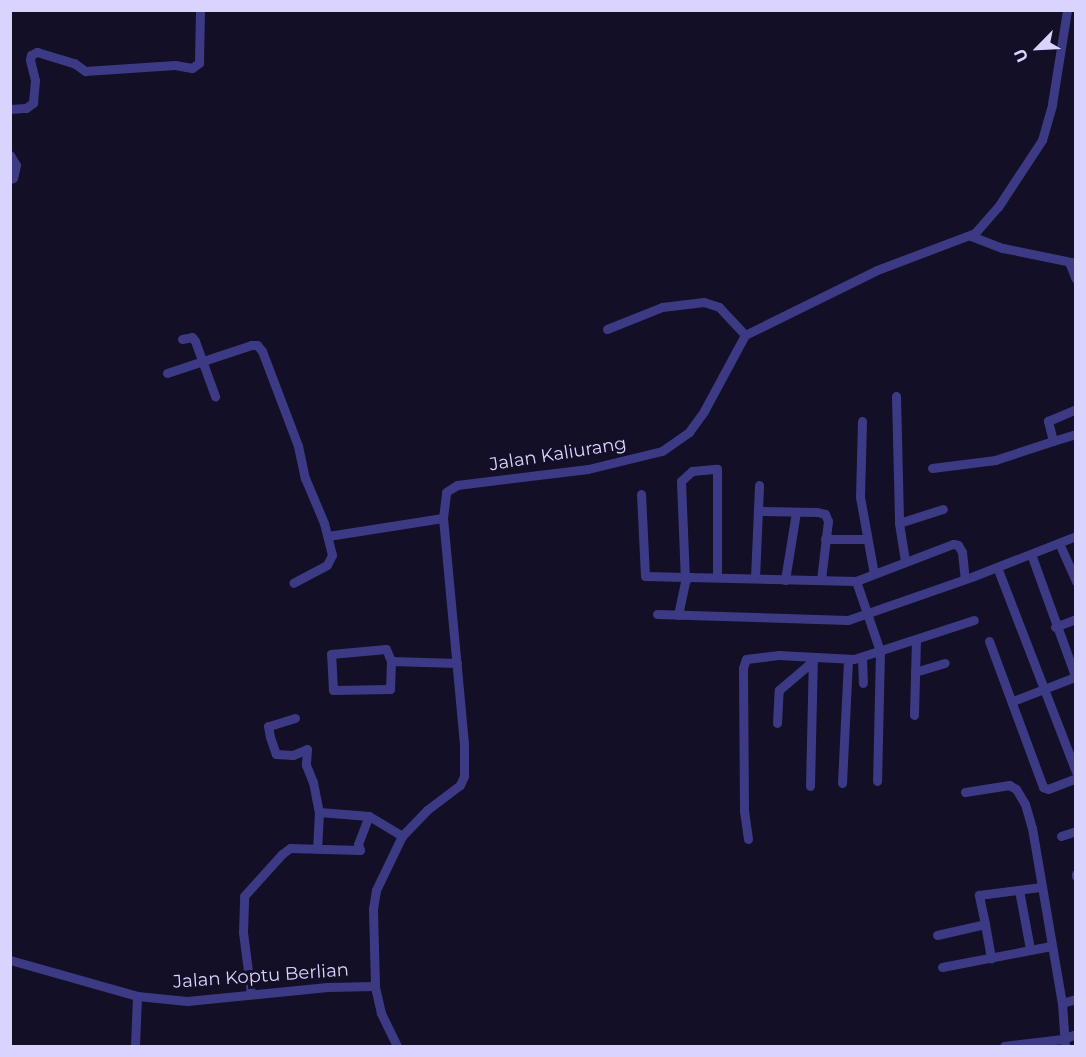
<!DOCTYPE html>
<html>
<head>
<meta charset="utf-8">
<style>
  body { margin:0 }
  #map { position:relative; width:1086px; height:1057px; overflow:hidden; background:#130f26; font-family:Montserrat,sans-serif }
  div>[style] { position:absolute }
  .minor>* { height:9px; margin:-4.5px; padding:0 4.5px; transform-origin:4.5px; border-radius:4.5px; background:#3d3a85 }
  span { translate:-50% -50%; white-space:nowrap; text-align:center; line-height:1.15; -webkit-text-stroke:6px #130f26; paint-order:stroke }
  .street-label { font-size:18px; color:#d9d4ff }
  .frame { position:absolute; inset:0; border:12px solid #d9d4ff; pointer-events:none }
  .north { position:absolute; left:1008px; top:18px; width:60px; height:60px; -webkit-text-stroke:4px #130f26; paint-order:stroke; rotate:246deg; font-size:16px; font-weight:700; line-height:24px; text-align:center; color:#d9d4ff }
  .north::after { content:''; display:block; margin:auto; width:21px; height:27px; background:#d9d4ff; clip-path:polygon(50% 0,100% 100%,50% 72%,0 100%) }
</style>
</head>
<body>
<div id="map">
  <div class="minor">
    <div style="left:10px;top:109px;width:16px;rotate:-4deg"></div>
    <div style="left:26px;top:108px;width:9px;rotate:-36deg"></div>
    <div style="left:33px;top:103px;width:23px;rotate:-85deg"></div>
    <div style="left:35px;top:80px;width:21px;rotate:-104deg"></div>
    <div style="left:30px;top:60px;width:5px;rotate:-79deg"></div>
    <div style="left:31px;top:55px;width:7px;rotate:-27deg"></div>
    <div style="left:37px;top:52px;width:39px;rotate:17deg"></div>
    <div style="left:74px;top:63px;width:14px;rotate:36deg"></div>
    <div style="left:85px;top:71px;width:90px;rotate:-3.8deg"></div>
    <div style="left:175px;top:65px;width:17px;rotate:10deg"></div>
    <div style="left:192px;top:68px;width:9px;rotate:-36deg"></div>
    <div style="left:199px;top:63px;width:53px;rotate:-88.9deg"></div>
    <div style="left:10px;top:155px;width:12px;rotate:59deg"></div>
    <div style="left:16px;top:165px;width:13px;rotate:103deg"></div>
    <div style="left:13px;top:178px;width:3px;rotate:162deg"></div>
    <div style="left:971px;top:236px;width:34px;rotate:21deg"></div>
    <div style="left:1003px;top:248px;width:75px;rotate:11.6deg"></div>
    <div style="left:1069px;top:262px;width:18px;rotate:68deg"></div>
    <div style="left:607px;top:329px;width:59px;rotate:-21.8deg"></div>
    <div style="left:662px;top:307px;width:42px;rotate:-6.8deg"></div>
    <div style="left:704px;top:302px;width:16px;rotate:18deg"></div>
    <div style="left:719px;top:307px;width:38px;rotate:47deg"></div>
    <div style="left:182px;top:339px;width:10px;rotate:-11deg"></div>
    <div style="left:192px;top:337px;width:5px;rotate:53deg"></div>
    <div style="left:195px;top:341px;width:59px;rotate:70deg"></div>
    <div style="left:167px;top:373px;width:89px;rotate:-18.4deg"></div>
    <div style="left:251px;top:345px;width:6px"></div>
    <div style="left:257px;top:345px;width:8px;rotate:50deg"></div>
    <div style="left:262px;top:351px;width:102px;rotate:69.2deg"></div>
    <div style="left:298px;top:446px;width:33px;rotate:78deg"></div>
    <div style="left:305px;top:478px;width:49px;rotate:67.1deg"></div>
    <div style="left:324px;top:523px;width:33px;rotate:76deg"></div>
    <div style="left:332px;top:555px;width:11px;rotate:117deg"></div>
    <div style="left:327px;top:565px;width:38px;rotate:152deg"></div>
    <div style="left:896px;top:396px;width:127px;rotate:88.6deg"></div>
    <div style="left:899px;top:523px;width:39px;rotate:81deg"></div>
    <div style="left:862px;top:421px;width:76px;rotate:91.5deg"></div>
    <div style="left:860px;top:497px;width:78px;rotate:79.7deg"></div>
    <div style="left:1053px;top:441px;width:24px;rotate:-17deg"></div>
    <div style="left:932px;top:468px;width:64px;rotate:-7.2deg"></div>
    <div style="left:995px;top:460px;width:61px;rotate:-18.1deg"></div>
    <div style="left:1053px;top:441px;width:21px;rotate:-104deg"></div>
    <div style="left:1048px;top:421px;width:30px;rotate:-23deg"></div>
    <div style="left:641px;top:494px;width:82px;rotate:87.2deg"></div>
    <div style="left:645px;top:576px;width:40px;rotate:1.4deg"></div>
    <div style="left:759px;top:511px;width:58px;rotate:1deg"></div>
    <div style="left:817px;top:512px;width:8px;rotate:14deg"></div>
    <div style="left:825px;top:514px;width:8px;rotate:67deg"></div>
    <div style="left:828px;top:521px;width:59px;rotate:96.8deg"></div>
    <div style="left:899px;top:523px;width:46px;rotate:-17.7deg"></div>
    <div style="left:328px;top:536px;width:116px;rotate:-8.9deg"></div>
    <div style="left:825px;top:539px;width:41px"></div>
    <div style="left:1059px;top:543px;width:42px;rotate:65.9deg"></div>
    <div style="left:1031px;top:554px;width:132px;rotate:70.1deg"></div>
    <div style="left:997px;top:567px;width:220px;rotate:68.9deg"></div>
    <div style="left:755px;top:578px;width:93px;rotate:-87.5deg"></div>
    <div style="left:785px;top:580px;width:69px;rotate:-80.8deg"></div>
    <div style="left:685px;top:581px;width:100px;rotate:-92.3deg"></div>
    <div style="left:681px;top:481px;width:15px;rotate:-42deg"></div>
    <div style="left:692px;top:471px;width:25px;rotate:-5deg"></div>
    <div style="left:717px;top:469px;width:108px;rotate:90deg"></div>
    <div style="left:856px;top:581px;width:74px;rotate:71.1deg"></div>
    <div style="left:880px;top:651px;width:130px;rotate:91.3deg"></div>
    <div style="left:657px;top:614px;width:191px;rotate:1.8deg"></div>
    <div style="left:848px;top:620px;width:133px;rotate:-19.2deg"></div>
    <div style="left:974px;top:576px;width:110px;rotate:-21.4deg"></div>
    <div style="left:678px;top:615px;width:35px;rotate:-78deg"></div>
    <div style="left:685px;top:581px;width:6px;rotate:-45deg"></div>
    <div style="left:689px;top:577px;width:167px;rotate:1.4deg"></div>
    <div style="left:856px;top:581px;width:104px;rotate:-20.9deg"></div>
    <div style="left:953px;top:544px;width:5px;rotate:11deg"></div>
    <div style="left:958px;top:545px;width:8px;rotate:60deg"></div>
    <div style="left:962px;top:552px;width:27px;rotate:84deg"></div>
    <div style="left:1055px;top:627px;width:22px;rotate:-21deg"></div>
    <div style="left:989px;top:641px;width:156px;rotate:69.7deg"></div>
    <div style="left:1043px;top:787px;width:5px;rotate:22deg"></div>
    <div style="left:1048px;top:789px;width:30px;rotate:-21deg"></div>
    <div style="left:862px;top:657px;width:26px;rotate:88deg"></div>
    <div style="left:391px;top:661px;width:28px;rotate:92deg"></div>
    <div style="left:390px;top:689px;width:57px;rotate:179deg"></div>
    <div style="left:333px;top:690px;width:36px;rotate:-93deg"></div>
    <div style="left:331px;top:654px;width:55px;rotate:-5.2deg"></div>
    <div style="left:386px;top:649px;width:13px;rotate:67deg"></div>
    <div style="left:391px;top:661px;width:66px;rotate:1.7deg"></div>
    <div style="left:915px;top:672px;width:31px;rotate:-17deg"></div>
    <div style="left:1013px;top:701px;width:66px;rotate:-21.2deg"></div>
    <div style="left:914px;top:715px;width:76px;rotate:-88.5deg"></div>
    <div style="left:295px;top:718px;width:28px;rotate:163deg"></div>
    <div style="left:268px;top:726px;width:11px;rotate:80deg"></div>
    <div style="left:270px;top:737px;width:18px;rotate:71deg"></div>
    <div style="left:276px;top:754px;width:17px;rotate:3deg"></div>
    <div style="left:293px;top:755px;width:15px;rotate:-23deg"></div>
    <div style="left:307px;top:749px;width:16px;rotate:94deg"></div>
    <div style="left:306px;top:765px;width:18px;rotate:68deg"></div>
    <div style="left:313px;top:782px;width:31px;rotate:79deg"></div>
    <div style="left:319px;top:812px;width:35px;rotate:93deg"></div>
    <div style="left:777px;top:723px;width:33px;rotate:-87deg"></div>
    <div style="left:779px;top:690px;width:45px;rotate:-40.5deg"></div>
    <div style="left:842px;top:783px;width:123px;rotate:-87.2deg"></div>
    <div style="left:810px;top:786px;width:129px;rotate:-88.7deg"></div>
    <div style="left:965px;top:792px;width:45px;rotate:-9deg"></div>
    <div style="left:1009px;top:785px;width:8px;rotate:30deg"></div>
    <div style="left:1016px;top:789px;width:17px;rotate:59deg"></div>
    <div style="left:1025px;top:804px;width:25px;rotate:74deg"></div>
    <div style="left:1032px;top:828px;width:178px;rotate:80.3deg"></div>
    <div style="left:1062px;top:1003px;width:43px;rotate:86deg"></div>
    <div style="left:319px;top:812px;width:50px;rotate:4.6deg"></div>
    <div style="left:369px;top:816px;width:39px;rotate:31deg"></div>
    <div style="left:1061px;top:836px;width:16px;rotate:-18deg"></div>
    <div style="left:748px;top:839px;width:28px;rotate:-98deg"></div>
    <div style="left:744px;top:811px;width:143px;rotate:-90.4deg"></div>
    <div style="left:743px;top:668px;width:9px;rotate:-72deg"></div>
    <div style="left:746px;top:659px;width:32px;rotate:-7deg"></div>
    <div style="left:778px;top:655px;width:76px;rotate:3deg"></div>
    <div style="left:854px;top:659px;width:126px;rotate:-18deg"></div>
    <div style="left:1076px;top:874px;width:2px;rotate:90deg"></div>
    <div style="left:1019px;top:890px;width:60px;rotate:79.4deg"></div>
    <div style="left:985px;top:924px;width:30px;rotate:-102deg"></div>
    <div style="left:979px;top:895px;width:63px;rotate:-7.4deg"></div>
    <div style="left:937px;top:935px;width:49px;rotate:-12.9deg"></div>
    <div style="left:985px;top:924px;width:35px;rotate:80deg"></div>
    <div style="left:10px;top:960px;width:132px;rotate:15.8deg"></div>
    <div style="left:137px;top:996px;width:50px;rotate:5.7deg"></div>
    <div style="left:187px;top:1001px;width:141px;rotate:-5.7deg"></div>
    <div style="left:327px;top:987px;width:48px;rotate:-1.2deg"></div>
    <div style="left:942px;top:967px;width:111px;rotate:-10.9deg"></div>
    <div style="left:251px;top:994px;width:63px;rotate:-97.4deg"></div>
    <div style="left:243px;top:932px;width:36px;rotate:-88deg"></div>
    <div style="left:244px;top:896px;width:57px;rotate:-47.9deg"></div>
    <div style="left:282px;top:854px;width:10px;rotate:-37deg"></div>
    <div style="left:290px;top:848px;width:70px;rotate:1.6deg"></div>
    <div style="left:360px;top:850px;width:6px;rotate:-108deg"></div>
    <div style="left:358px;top:844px;width:30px;rotate:-69deg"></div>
    <div style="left:1062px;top:1003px;width:15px;rotate:-16deg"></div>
    <div style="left:135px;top:1046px;width:50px;rotate:-87.7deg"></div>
    <div style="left:397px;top:1046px;width:37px;rotate:-116deg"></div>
    <div style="left:381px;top:1013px;width:28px;rotate:-103deg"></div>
    <div style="left:375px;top:986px;width:77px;rotate:-91.5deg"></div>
    <div style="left:373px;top:909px;width:19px;rotate:-81deg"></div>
    <div style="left:376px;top:890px;width:60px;rotate:-64.3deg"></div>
    <div style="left:402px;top:836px;width:36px;rotate:-46deg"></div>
    <div style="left:427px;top:810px;width:41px;rotate:-37.1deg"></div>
    <div style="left:460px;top:785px;width:10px;rotate:-66deg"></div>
    <div style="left:464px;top:776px;width:32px;rotate:-90deg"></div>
    <div style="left:464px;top:744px;width:227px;rotate:-95.3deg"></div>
    <div style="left:443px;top:518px;width:26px;rotate:-83deg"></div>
    <div style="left:446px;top:492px;width:13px;rotate:-32deg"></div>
    <div style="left:457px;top:485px;width:132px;rotate:-7deg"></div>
    <div style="left:588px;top:469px;width:76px;rotate:-13.7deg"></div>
    <div style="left:662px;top:451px;width:33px;rotate:-35deg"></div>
    <div style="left:689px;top:432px;width:26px;rotate:-54deg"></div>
    <div style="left:704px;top:411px;width:86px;rotate:-61.7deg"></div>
    <div style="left:745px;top:335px;width:147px;rotate:-26.2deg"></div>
    <div style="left:877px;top:270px;width:105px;rotate:-20.7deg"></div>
    <div style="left:975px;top:233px;width:35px;rotate:-49deg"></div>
    <div style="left:998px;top:207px;width:80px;rotate:-56.7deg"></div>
    <div style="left:1042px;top:140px;width:37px;rotate:-74deg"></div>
    <div style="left:1052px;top:104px;width:95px;rotate:-80.9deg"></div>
    <div style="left:1004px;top:1046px;width:59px;rotate:-6.8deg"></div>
    <div style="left:1063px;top:1039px;width:14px;rotate:-21deg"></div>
  </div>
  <div class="street-label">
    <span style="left:558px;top:454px;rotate:-9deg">Jalan Kaliurang</span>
    <span style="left:261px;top:976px;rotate:-4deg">Jalan Koptu Berlian</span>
  </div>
  <div class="frame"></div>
  <div class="north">U</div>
</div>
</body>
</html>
